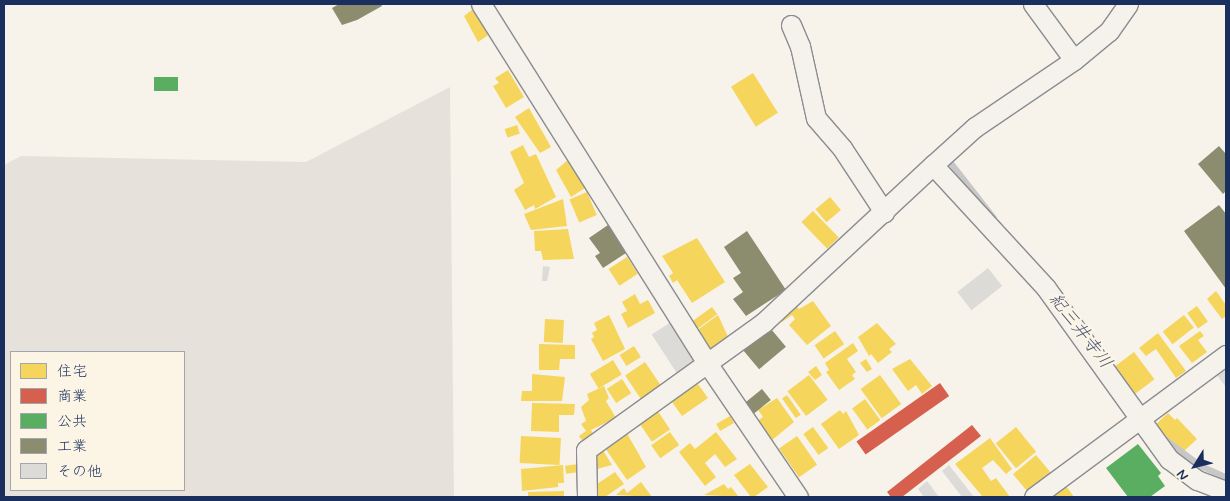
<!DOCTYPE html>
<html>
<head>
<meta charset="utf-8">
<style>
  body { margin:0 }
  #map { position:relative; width:1230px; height:501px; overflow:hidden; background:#f7f3ea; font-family:Mynerve,"Klee One",sans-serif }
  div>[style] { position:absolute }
  .green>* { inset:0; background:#e6e2db }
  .homes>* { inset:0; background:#f6d55c; transform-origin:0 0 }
  .shops>* { inset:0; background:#d6604d; transform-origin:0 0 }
  .public>* { inset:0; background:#5aae61; transform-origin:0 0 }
  .industry>* { inset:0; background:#8c8c6e; transform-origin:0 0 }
  .stream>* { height:5.5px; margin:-2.75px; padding:0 2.75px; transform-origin:2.75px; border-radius:2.75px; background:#c7c7c7 }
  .building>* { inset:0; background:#dddbd7; transform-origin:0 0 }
  .roads { filter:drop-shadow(1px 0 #8a8c91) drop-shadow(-1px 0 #8a8c91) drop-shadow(0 1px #8a8c91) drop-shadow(0 -1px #8a8c91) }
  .minor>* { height:19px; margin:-9.5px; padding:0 9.5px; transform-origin:9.5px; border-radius:9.5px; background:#f5f2ec }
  span { translate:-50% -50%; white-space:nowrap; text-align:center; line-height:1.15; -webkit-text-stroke:5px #fcf5e5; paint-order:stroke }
  .water-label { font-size:18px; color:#485779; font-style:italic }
  .frame { position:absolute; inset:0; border:5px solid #1b2f5e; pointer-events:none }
  .legend { position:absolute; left:10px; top:351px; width:175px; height:140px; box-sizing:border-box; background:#fcf5e5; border:1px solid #a2a6af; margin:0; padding:6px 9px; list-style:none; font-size:15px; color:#1b2f5e }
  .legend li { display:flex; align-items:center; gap:10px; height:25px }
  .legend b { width:25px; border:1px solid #a2a6af }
  .north { position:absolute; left:1170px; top:441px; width:50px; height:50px; -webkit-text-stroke:4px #fcf5e5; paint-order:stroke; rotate:234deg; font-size:14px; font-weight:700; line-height:20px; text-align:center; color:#1b2f5e }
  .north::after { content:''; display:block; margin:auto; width:18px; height:22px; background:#1b2f5e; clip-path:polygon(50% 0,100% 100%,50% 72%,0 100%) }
</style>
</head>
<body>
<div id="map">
  <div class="green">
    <div style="clip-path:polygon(evenodd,450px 87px,454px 497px,4px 497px,4px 165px,21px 156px,306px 162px,450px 87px,11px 352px,184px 352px,184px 490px,11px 490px,11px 352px)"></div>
  </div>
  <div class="homes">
    <div style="clip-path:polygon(473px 9px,490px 34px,478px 42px,464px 16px)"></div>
    <div style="clip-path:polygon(508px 70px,524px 97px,506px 108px,493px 86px,499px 83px,495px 78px)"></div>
    <div style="left:753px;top:73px;width:47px;height:26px;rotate:58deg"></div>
    <div style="clip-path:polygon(529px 108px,551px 147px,540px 153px,515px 117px)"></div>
    <div style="left:517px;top:125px;width:9px;height:13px;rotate:72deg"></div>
    <div style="clip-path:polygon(523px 145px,529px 157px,536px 154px,556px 197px,535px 209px,534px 205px,525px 210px,514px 190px,524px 183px,510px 152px)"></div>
    <div style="clip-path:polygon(568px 160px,585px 188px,571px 197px,556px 170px)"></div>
    <div style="left:587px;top:192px;width:25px;height:19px;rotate:67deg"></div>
    <div style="left:830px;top:197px;width:17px;height:19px;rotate:50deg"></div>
    <div style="clip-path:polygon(563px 199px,567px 226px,531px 230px,524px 214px)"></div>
    <div style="left:813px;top:211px;width:37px;height:16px;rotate:46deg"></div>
    <div style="clip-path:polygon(568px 229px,574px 259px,543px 260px,541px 251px,535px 251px,534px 231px)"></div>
    <div style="clip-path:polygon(697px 238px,725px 282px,692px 303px,677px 280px,673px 283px,669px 276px,673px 273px,662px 256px)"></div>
    <div style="left:627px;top:257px;width:20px;height:22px;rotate:57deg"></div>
    <div style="clip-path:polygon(1216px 291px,1226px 305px,1226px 316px,1222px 319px,1207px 299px)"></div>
    <div style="clip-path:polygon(635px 294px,640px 304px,648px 300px,655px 313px,628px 328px,621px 314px,627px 311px,622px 302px)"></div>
    <div style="clip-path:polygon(790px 299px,799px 309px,813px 301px,831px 326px,807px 345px,789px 325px,795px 319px,792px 315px,782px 322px,774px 312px)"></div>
    <div style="left:1197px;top:306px;width:19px;height:12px;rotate:55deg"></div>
    <div style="left:712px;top:307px;width:9px;height:26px;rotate:54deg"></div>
    <div style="clip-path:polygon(609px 315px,625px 349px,603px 361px,591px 339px,594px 337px,592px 333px,597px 330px,594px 323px)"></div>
    <div style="clip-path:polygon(718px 315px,729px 339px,709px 352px,696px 331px)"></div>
    <div style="left:1184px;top:315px;width:16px;height:27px;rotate:52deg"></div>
    <div style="left:545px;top:319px;width:19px;height:23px;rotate:3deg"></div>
    <div style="clip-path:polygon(877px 323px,896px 344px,889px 349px,892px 352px,878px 363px,871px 354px,869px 356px,858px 337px)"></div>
    <div style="left:835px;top:331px;width:16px;height:25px;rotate:55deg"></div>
    <div style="clip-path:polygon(1200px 331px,1204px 336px,1198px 340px,1207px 352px,1192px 363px,1179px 346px)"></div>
    <div style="clip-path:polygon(1158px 333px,1186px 371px,1176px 378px,1156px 349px,1146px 356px,1139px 348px)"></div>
    <div style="clip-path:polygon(853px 343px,858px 351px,847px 359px,856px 372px,852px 375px,855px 379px,839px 390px,826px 372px,829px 370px,825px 363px)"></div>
    <div style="clip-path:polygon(539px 344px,575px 345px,575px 359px,560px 359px,559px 370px,539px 370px)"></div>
    <div style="left:634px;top:346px;width:13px;height:17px;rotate:58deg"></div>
    <div style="left:1134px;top:352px;width:34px;height:27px;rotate:53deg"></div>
    <div style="clip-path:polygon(866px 359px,872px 369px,867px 372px,860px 363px)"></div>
    <div style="clip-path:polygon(910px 359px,932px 386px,922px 394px,916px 385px,908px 391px,892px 369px)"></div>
    <div style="left:613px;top:360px;width:17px;height:27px;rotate:59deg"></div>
    <div style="left:645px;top:362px;width:29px;height:24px;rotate:56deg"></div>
    <div style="clip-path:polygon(816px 366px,822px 375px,815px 380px,808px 372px)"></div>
    <div style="clip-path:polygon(532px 374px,565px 377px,562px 401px,521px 401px,522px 391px,532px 391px)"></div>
    <div style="left:809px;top:375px;width:31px;height:27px;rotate:53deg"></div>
    <div style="left:880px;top:375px;width:36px;height:24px;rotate:54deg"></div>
    <div style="left:622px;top:379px;width:17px;height:18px;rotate:57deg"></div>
    <div style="clip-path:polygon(687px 380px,692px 387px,698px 384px,708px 398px,682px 416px,667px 395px)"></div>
    <div style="clip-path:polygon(604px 386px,609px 398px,606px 401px,616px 418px,591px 430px,594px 435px,584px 443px,579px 436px,586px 431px,581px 424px,586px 421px,581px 407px,589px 400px,587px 394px)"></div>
    <div style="left:787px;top:395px;width:24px;height:6px;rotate:55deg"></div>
    <div style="clip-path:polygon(777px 398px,794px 422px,771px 441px,757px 421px,763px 417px,758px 410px)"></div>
    <div style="left:865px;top:399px;width:26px;height:16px;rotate:54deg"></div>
    <div style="clip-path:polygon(532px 403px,575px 404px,574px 415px,559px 415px,559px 432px,531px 431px)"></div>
    <div style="left:655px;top:407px;width:27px;height:22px;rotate:56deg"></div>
    <div style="clip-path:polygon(840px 410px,843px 414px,846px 411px,859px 435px,839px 449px,821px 424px)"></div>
    <div style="clip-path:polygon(1168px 413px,1175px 420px,1177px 418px,1197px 439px,1182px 453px,1155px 425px)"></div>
    <div style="left:730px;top:416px;width:8px;height:16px;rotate:60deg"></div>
    <div style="left:813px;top:427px;width:26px;height:12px;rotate:54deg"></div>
    <div style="left:1016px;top:427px;width:32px;height:26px;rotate:51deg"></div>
    <div style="clip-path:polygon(624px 428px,646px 467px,627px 480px,601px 442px)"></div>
    <div style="left:670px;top:432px;width:16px;height:23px;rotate:55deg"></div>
    <div style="clip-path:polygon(716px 432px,737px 459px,725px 467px,715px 454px,705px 463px,716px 477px,705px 486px,679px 452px,690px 443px,695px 449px)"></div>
    <div style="left:521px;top:436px;width:40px;height:27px;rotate:3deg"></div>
    <div style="left:797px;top:436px;width:35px;height:22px;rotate:55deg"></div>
    <div style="clip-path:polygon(990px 438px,1012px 469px,1006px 474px,993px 460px,982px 468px,991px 481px,996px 478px,1010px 497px,983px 497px,955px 464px)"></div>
    <div style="clip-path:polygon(598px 442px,612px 465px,597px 469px,590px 456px)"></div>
    <div style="left:1036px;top:455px;width:25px;height:30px;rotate:50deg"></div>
    <div style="left:579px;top:464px;width:8px;height:14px;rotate:83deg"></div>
    <div style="clip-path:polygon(750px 464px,768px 487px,754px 497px,751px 497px,734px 475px)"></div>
    <div style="clip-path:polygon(563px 465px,564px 483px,558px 483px,558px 487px,522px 491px,521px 469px)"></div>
    <div style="clip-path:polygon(615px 472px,624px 484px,605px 497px,593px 497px,591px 488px)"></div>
    <div style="clip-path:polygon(641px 482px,652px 497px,616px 495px,624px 488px,627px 493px)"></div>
    <div style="clip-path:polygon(1063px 482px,1074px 497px,1044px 497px)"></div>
    <div style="clip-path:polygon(724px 484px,728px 489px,731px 487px,739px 497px,704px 495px)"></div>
    <div style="clip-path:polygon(564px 491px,564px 497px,528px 497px,528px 492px)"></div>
  </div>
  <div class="shops">
    <div style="left:940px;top:383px;width:16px;height:102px;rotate:55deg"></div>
    <div style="clip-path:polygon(972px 425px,981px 436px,902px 497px,891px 497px,887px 492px)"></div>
  </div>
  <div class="public">
    <div style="left:154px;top:77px;width:24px;height:14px"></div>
    <div style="clip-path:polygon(1138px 444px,1161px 473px,1158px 476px,1165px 486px,1150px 497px,1128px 497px,1106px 468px)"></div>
  </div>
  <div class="industry">
    <div style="clip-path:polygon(339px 4px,381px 4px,382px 6px,357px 20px,342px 25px,332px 8px)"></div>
    <div style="clip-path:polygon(1219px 146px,1226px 154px,1226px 191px,1223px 194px,1198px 164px)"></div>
    <div style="clip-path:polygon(1219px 205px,1226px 214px,1226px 289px,1184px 231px)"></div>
    <div style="clip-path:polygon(608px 225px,626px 253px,603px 268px,595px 256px,600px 253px,589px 238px)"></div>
    <div style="clip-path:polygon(747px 231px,786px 290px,746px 316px,733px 299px,743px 292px,733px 278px,741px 273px,724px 247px)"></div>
    <div style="left:766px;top:323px;width:31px;height:35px;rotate:50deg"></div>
    <div style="left:762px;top:389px;width:14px;height:22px;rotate:51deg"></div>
  </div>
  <div class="stream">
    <div style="left:952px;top:164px;width:68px;rotate:52.1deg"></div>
    <div style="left:1161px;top:436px;width:50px;rotate:36.9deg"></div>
    <div style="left:1201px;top:466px;width:27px;rotate:24deg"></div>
  </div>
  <div class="building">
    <div style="clip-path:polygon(543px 266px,550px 267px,547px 281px,542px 281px)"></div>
    <div style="left:988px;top:268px;width:23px;height:39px;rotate:52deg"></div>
    <div style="left:671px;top:322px;width:48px;height:23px;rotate:57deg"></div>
    <div style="clip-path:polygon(1226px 366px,1226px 387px,1216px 374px)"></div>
    <div style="clip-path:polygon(949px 465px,974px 497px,962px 497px,942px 471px)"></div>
    <div style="clip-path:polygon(927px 481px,939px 497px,924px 497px,918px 489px)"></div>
  </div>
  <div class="roads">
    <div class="minor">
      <div style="left:481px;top:4px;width:424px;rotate:57.8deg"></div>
      <div style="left:707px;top:363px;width:162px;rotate:55.8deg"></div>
      <div style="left:1033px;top:4px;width:69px;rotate:53.8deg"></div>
      <div style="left:1128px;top:4px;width:33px;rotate:125deg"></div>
      <div style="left:1109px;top:31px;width:45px;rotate:140.4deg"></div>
      <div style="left:1074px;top:60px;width:120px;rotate:145.9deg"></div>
      <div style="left:975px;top:127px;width:57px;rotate:137.9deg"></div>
      <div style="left:933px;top:165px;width:167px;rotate:47.4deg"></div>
      <div style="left:1046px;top:288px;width:211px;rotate:54.3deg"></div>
      <div style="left:1169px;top:459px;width:35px;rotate:37deg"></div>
      <div style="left:1197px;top:480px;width:31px;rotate:21deg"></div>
      <div style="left:791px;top:25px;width:23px;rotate:67deg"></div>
      <div style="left:800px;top:46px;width:74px;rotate:77.5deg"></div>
      <div style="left:816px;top:118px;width:40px;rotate:49deg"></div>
      <div style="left:842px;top:148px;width:77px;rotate:56.7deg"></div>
      <div style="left:587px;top:497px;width:47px;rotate:-91.2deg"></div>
      <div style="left:586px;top:450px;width:219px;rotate:-35.7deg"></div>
      <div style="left:764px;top:322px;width:231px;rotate:-42.9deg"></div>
      <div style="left:1034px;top:497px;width:239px;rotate:-36.5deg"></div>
    </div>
  </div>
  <div class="water-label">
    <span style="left:1080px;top:331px;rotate:52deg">紀三井寺川</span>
  </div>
  <div class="frame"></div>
  <ul class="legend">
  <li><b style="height:14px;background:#f6d55c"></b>住宅</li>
  <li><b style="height:14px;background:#d6604d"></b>商業</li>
  <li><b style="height:14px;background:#5aae61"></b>公共</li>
  <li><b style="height:14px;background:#8c8c6e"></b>工業</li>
  <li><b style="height:14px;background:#dddbd7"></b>その他</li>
  </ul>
  <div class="north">N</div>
</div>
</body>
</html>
